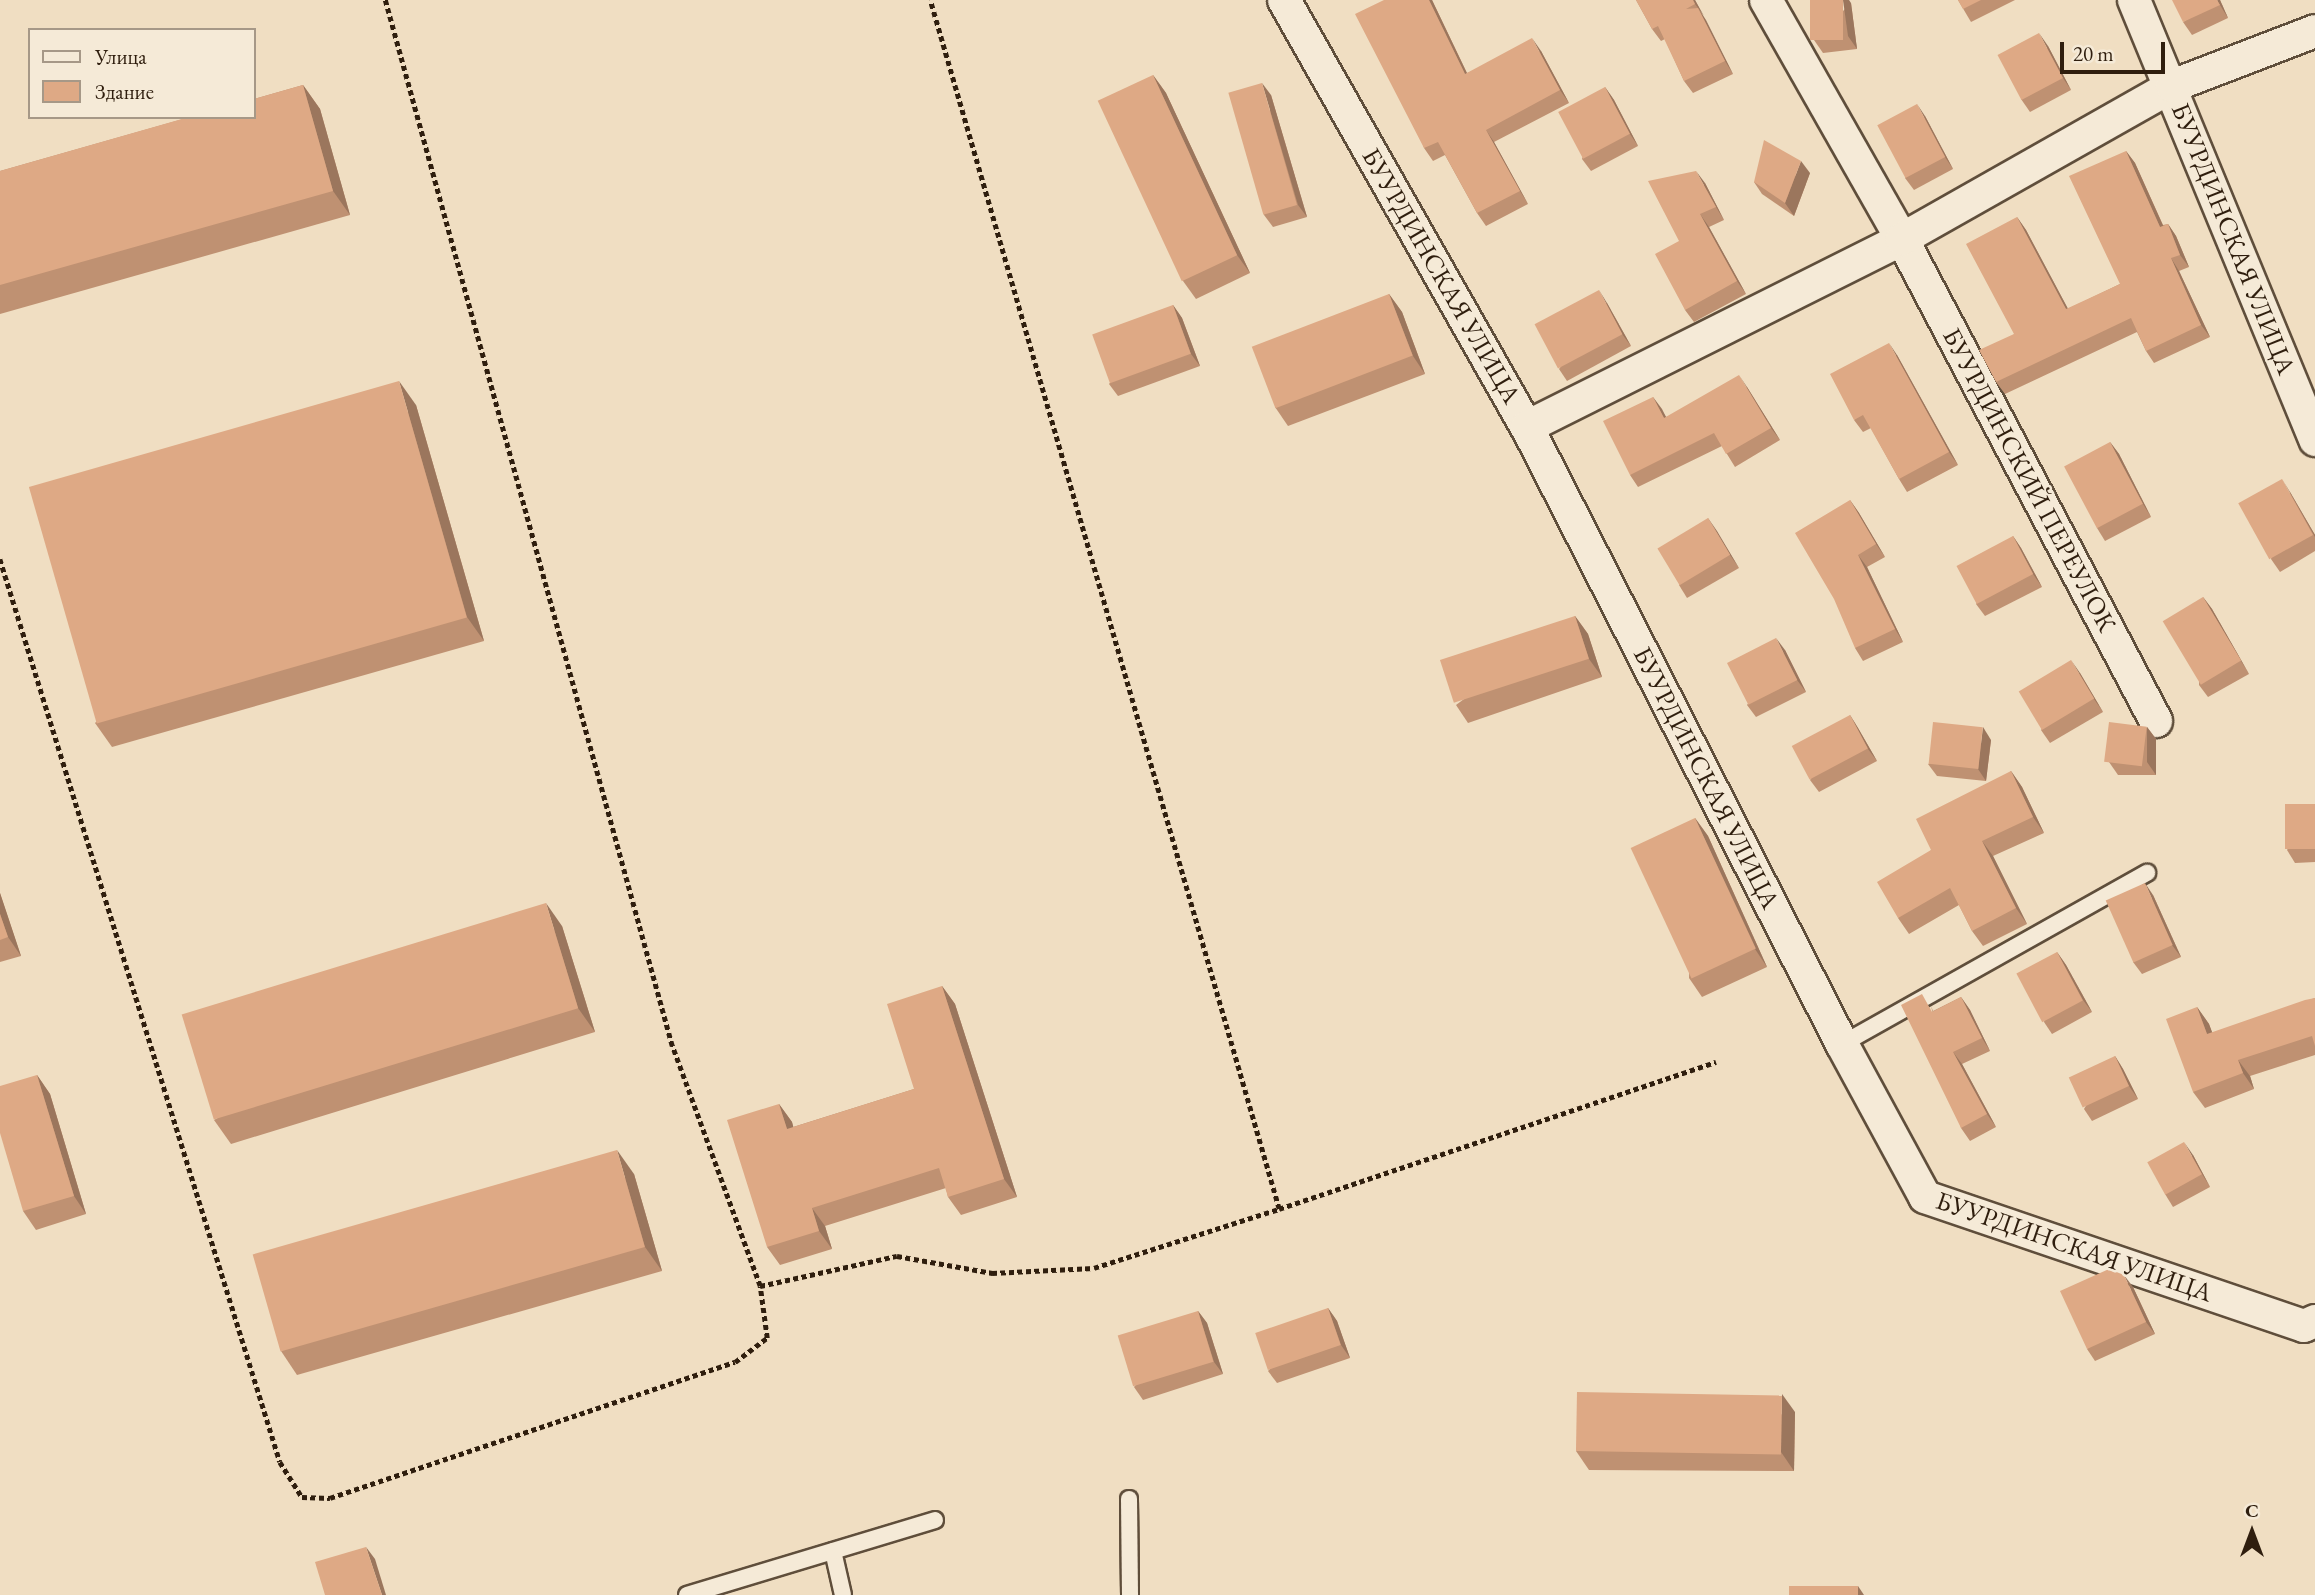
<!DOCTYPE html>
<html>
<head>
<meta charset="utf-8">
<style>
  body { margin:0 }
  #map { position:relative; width:2315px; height:1595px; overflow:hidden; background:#f0dec2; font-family:"EB Garamond",serif }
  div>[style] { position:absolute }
  .path>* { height:4.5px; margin-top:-2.25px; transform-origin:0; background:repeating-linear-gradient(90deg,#2f1e0e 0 5px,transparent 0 8.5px) }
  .roads { filter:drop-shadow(2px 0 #5f4e3b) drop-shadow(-2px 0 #5f4e3b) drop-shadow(0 2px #5f4e3b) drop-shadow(0 -2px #5f4e3b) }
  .lane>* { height:16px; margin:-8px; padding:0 8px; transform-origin:8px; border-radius:8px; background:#f5ead7 }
  .street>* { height:32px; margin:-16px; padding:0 16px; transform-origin:16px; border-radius:16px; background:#f5ead7 }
  .wall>* { inset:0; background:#bf9172 }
  .shaded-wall>* { inset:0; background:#9b765d }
  .building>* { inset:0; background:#dea985; transform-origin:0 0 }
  span { translate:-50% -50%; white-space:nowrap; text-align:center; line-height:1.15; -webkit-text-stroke:5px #f5ead7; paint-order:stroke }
  .street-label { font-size:26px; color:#2f1e0e }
  .legend { position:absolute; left:28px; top:28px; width:228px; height:91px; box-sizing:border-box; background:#f5ead7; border:2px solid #a69887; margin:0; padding:9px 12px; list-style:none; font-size:21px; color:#2f1e0e }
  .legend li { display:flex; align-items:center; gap:14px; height:35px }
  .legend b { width:35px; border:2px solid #a69887 }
  .north { position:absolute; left:2217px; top:1497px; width:70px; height:70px; -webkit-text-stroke:5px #f5ead7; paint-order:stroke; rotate:0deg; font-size:19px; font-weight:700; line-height:28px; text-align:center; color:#2f1e0e }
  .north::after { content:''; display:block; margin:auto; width:24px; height:32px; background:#2f1e0e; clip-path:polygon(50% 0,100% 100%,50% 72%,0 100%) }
  .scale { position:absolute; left:2060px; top:42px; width:105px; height:32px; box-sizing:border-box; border:4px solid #2f1e0e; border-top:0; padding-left:9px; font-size:21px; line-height:24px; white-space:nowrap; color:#2f1e0e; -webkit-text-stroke:5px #f5ead7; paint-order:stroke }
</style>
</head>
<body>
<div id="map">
  <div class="path">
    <div style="left:0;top:559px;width:945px;rotate:72.77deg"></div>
    <div style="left:280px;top:1462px;width:41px;rotate:57.8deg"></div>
    <div style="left:302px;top:1497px;width:28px;rotate:2deg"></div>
    <div style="left:330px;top:1498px;width:427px;rotate:-18.6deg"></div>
    <div style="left:735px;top:1362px;width:40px;rotate:-37deg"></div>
    <div style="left:767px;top:1338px;width:52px;rotate:-97.7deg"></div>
    <div style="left:760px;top:1286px;width:256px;rotate:-110.1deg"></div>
    <div style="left:672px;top:1046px;width:1085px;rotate:-105.34deg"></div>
    <div style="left:1279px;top:1209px;width:461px;rotate:-18.6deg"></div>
    <div style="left:760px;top:1286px;width:140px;rotate:-12.4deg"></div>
    <div style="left:897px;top:1256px;width:97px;rotate:10.1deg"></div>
    <div style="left:992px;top:1273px;width:102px;rotate:-2.8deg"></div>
    <div style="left:1094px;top:1268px;width:194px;rotate:-17.7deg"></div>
    <div style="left:1279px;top:1209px;width:1258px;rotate:-106.1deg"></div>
  </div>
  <div class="roads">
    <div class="lane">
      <div style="left:1842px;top:1044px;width:350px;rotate:-29.3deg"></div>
      <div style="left:1129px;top:1499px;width:96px;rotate:89.4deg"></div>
      <div style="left:833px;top:1551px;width:45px;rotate:77.2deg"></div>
      <div style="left:687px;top:1595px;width:259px;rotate:-16.8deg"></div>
    </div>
    <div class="street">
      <div style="left:1284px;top:0;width:491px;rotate:60.4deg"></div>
      <div style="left:1527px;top:427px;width:693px;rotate:62.95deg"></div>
      <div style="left:1842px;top:1044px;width:174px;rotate:61.5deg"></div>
      <div style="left:1925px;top:1197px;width:400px;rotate:18.8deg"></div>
      <div style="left:2304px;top:1326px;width:12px;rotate:-24deg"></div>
      <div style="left:1766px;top:0;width:275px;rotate:60.4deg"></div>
      <div style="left:1902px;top:239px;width:545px;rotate:62.21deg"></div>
      <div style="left:2134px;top:0;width:476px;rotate:67.6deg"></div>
      <div style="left:1527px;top:427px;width:419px;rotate:-26.6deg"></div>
      <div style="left:1902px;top:239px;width:310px;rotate:-29.5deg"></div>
      <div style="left:2172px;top:86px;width:153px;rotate:-21deg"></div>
    </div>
  </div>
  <div class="wall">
    <div style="clip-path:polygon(1384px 0,1432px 0,1467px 73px,1541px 51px,1569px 103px,1494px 142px,1528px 204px,1486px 226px,1477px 213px,1445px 155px,1433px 161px,1424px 148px)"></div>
    <div style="clip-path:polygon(1636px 0,1695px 0,1733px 74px,1693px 93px,1684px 81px,1665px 39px,1661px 41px,1652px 29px)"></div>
    <div style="clip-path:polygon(1958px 0,2015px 0,1971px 22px)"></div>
    <div style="clip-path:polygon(2220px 0,2228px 18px,2192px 35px,2183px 22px)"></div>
    <div style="clip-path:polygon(1851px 3px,1857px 49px,1823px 53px,1814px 40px)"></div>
    <div style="clip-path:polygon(2048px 46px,2071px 90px,2030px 112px,2021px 99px)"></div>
    <div style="clip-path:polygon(1153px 75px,1166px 93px,1250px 273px,1196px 299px,1183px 281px)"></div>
    <div style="clip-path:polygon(303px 85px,320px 109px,350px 215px,0 314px,0 171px)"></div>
    <div style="clip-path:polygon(1605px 87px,1614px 100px,1638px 146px,1591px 171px,1582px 159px)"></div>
    <div style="clip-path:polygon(1271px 95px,1307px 217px,1273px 227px,1264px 215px)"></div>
    <div style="clip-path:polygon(1925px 116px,1953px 169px,1914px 190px,1905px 178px)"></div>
    <div style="clip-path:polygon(2126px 151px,2135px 163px,2163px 225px,2168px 224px,2176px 236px,2189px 267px,2179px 271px,2210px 337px,2154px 363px,2146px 351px,2137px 332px,2005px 394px,1996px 382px,2014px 334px,2017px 217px,2026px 230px,2068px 309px,2120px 284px)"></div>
    <div style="clip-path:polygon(1810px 173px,1794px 216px,1762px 194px,1754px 182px)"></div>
    <div style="clip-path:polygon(1705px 183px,1724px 220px,1709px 227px,1746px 294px,1694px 322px,1685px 310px,1679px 241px)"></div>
    <div style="clip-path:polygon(1389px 294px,1402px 312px,1425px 374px,1288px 426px,1275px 407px)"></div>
    <div style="clip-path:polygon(1607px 303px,1631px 346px,1567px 381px,1559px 369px)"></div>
    <div style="clip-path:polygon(1173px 305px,1182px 318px,1200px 366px,1118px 396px,1109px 384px)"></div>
    <div style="clip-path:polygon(1897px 355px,1958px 465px,1907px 492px,1899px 479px,1871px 428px,1863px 432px,1854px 420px)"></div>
    <div style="clip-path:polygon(1747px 387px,1780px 440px,1735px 467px,1722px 446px,1638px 487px,1630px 475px,1653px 397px,1666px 417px)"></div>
    <div style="clip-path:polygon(416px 405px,484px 641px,112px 747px,95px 723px)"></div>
    <div style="clip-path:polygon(2110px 442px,2119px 454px,2151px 517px,2105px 541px,2097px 528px)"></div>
    <div style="clip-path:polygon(2290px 492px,2315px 535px,2315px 551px,2280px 572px,2271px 559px)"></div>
    <div style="clip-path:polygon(1850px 500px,1859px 513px,1885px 557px,1867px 567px,1903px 642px,1863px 661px,1855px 648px)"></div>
    <div style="clip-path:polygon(1708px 518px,1739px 568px,1687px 598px,1679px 585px)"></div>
    <div style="clip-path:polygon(2013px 536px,2021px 548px,2042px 587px,1985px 616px,1976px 604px)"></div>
    <div style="clip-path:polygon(2203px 597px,2212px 609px,2249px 674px,2208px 697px,2199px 685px)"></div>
    <div style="clip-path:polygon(1575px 616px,1588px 634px,1602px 677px,1468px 723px,1456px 705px)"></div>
    <div style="clip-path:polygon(1785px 650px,1806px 692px,1756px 717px,1747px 705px)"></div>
    <div style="clip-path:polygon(2080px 673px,2103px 712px,2050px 743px,2041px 730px)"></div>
    <div style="clip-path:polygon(1850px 715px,1858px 728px,1877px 761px,1819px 792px,1810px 780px)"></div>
    <div style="clip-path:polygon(2147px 727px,2156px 739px,2156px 775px,2118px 775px,2109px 762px)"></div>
    <div style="clip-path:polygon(1991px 740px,1986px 781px,1937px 776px,1928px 764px)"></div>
    <div style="clip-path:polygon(2011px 771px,2022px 787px,2044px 833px,1993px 856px,2027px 924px,1983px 946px,1972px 931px,1959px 905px,1909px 934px,1898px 918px,1931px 850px)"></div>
    <div style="clip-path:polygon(2315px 804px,2315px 862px,2295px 863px,2287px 850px)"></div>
    <div style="clip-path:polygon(1695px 818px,1708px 836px,1767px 967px,1702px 997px,1689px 978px)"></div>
    <div style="clip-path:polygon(0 893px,21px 956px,0 962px)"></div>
    <div style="clip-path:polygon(2153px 895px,2181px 957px,2142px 974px,2133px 962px)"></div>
    <div style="clip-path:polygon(562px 926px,595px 1032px,231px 1144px,214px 1120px)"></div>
    <div style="clip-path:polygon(2057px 952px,2066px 965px,2092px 1012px,2052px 1034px,2044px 1022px)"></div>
    <div style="clip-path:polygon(942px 986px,955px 1004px,1017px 1197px,961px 1215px,948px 1197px,946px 1188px,825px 1226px,832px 1249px,780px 1265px,767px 1247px,779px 1104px,792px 1122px,793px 1127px,914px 1089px)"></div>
    <div style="clip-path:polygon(1961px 997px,1970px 1010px,1990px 1051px,1962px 1064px,1996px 1127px,1970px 1141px,1961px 1128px,1931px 1006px,1933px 1011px)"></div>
    <div style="clip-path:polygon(2315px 998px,2315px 1055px,2250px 1076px,2254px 1089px,2205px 1108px,2193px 1092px,2197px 1007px,2209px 1024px,2212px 1033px)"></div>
    <div style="clip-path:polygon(2115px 1056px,2123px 1069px,2138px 1099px,2092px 1121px,2084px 1109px)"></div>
    <div style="clip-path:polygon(37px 1075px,50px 1094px,86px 1214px,36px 1230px,23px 1211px)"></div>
    <div style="clip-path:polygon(2193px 1155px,2210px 1187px,2173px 1207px,2165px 1194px)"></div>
    <div style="clip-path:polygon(634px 1174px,662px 1271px,297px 1375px,281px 1351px)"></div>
    <div style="clip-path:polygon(2133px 1287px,2155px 1334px,2095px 1361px,2087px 1349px)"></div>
    <div style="clip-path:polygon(1328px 1308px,1337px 1321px,1350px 1358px,1277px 1383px,1268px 1371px)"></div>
    <div style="clip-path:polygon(1198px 1311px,1207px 1323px,1223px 1374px,1143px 1400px,1134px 1387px)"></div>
    <div style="clip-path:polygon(1795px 1412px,1794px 1471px,1589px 1470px,1576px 1451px)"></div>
  </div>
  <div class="shaded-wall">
    <div style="clip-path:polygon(1429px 0,1432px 0,1473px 86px,1465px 74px)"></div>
    <div style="clip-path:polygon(1693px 0,1695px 0,1704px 16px,1695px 4px)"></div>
    <div style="clip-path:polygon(1843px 0,1849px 0,1851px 3px,1857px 49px,1848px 36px)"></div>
    <div style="clip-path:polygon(2217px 0,2220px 0,2228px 18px,2220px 5px)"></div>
    <div style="clip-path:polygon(1698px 8px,1706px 20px,1733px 74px,1725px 61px)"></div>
    <div style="clip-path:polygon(2039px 33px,2048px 46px,2071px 90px,2063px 78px)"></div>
    <div style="clip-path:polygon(1532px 38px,1541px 51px,1569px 103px,1560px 90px)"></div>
    <div style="clip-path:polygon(1153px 75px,1166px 93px,1250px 273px,1237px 255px)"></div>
    <div style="clip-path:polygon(1262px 83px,1271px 95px,1307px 217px,1298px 205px)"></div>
    <div style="clip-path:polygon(303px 85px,320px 109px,350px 215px,333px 191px)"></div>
    <div style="clip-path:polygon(1605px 87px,1614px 100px,1638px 146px,1630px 134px)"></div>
    <div style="clip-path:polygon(1917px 104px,1925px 116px,1953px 169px,1945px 157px)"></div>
    <div style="clip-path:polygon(1486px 130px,1494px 142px,1528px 204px,1520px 191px)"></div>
    <div style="clip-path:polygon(2126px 151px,2135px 163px,2169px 239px,2160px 227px)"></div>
    <div style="clip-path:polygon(1801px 161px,1810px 173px,1794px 216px,1785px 203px)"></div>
    <div style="clip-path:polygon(1696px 171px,1705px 183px,1724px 220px,1716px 207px)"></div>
    <div style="clip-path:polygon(1700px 214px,1709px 227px,1746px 294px,1737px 281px)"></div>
    <div style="clip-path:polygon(2017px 217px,2026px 230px,2075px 322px,2066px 309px)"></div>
    <div style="clip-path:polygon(2168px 224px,2176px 236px,2189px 267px,2180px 255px)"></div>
    <div style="clip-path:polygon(2171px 258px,2179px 271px,2210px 337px,2201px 325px)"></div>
    <div style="clip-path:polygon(1599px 290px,1607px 303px,1631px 346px,1622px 334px)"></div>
    <div style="clip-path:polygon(1389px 294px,1402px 312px,1425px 374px,1413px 356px)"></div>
    <div style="clip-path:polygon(1173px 305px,1182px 318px,1200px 366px,1191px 354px)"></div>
    <div style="clip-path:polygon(1889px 343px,1897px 355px,1958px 465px,1949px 452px)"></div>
    <div style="clip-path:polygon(1739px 375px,1747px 387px,1780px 440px,1771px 428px)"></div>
    <div style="clip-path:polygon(399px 381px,416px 405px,484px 641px,467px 617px)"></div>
    <div style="clip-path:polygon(1653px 397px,1662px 409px,1673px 431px,1664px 418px)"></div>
    <div style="clip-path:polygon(2110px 442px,2119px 454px,2151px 517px,2143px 504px)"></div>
    <div style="clip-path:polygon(2282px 479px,2290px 492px,2315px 535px,2315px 537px)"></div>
    <div style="clip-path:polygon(1850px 500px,1859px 513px,1885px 557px,1876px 544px)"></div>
    <div style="clip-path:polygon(1708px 518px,1717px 531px,1739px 568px,1730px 555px)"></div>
    <div style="clip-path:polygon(2013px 536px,2021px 548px,2042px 587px,2033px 574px)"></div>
    <div style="clip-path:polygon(1858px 555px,1867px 567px,1903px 642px,1895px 629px)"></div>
    <div style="clip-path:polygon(2203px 597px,2212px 609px,2249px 674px,2241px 661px)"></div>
    <div style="clip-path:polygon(1575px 616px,1588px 634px,1602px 677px,1589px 659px)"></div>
    <div style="clip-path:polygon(1776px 638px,1785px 650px,1806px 692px,1797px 680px)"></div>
    <div style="clip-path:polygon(2071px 660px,2080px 673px,2103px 712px,2094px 699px)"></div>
    <div style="clip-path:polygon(1850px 715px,1858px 728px,1877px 761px,1868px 749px)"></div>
    <div style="clip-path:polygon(1983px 727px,1991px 740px,1986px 781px,1978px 769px)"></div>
    <div style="clip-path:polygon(2147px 727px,2156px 739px,2156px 775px,2147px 762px)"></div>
    <div style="clip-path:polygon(2011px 771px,2022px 787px,2044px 833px,2033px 817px)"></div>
    <div style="clip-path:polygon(1695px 818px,1708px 836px,1767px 967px,1755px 949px)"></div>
    <div style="clip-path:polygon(1982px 841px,1993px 856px,2027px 924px,2016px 908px)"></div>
    <div style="clip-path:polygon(2145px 883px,2153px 895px,2181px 957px,2172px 945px)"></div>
    <div style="clip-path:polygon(0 893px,21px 956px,8px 937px,0 914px)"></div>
    <div style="clip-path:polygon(546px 903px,562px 926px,595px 1032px,578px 1008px)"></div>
    <div style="clip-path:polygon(2057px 952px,2066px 965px,2092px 1012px,2083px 1000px)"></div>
    <div style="clip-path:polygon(942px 986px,955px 1004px,1017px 1197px,1004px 1179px)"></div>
    <div style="clip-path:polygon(1961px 997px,1970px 1010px,1990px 1051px,1982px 1038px)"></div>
    <div style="clip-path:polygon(2197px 1007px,2209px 1024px,2219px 1050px,2207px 1034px)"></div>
    <div style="clip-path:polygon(1953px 1052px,1962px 1064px,1996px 1127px,1987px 1114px)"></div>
    <div style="clip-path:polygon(2115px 1056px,2123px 1069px,2138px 1099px,2129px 1086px)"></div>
    <div style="clip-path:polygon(2238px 1060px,2250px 1076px,2254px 1089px,2243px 1073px)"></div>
    <div style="clip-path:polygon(37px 1075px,50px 1094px,86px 1214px,74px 1196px)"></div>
    <div style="clip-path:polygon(779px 1104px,792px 1122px,799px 1148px,787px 1129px)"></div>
    <div style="clip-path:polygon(2184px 1142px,2193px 1155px,2210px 1187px,2202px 1174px)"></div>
    <div style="clip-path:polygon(617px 1150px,634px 1174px,662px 1271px,645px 1247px)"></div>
    <div style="clip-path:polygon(812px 1208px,825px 1226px,832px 1249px,819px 1231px)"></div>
    <div style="clip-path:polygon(2124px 1275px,2133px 1287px,2155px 1334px,2146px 1322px)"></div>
    <div style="clip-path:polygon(1328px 1308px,1337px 1321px,1350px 1358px,1341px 1345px)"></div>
    <div style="clip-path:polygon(1198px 1311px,1207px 1323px,1223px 1374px,1214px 1362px)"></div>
    <div style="clip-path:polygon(1782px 1394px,1795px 1412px,1794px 1471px,1781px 1452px)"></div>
    <div style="clip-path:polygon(366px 1547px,375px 1559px,386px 1595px,382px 1595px)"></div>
    <div style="clip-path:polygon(1858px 1586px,1864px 1595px,1858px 1595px)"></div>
  </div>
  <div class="building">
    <div style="clip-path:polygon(1384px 0,1429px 0,1465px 74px,1532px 38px,1560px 90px,1486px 130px,1520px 191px,1477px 213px,1438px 142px,1424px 148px,1355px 14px)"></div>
    <div style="clip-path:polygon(1636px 0,1693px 0,1695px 4px,1686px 9px,1698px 8px,1725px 61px,1684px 81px,1658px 26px,1652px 29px)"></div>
    <div style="left:1810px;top:0;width:33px;height:40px"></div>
    <div style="clip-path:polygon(1958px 0,1981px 0,1963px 9px)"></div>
    <div style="clip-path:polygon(2172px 0,2217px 0,2220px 5px,2183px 22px)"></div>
    <div style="left:2039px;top:33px;width:51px;height:47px;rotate:62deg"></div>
    <div style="left:1153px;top:75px;width:199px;height:61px;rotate:65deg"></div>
    <div style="left:1262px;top:83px;width:127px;height:35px;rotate:74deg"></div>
    <div style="clip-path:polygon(303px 85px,333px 191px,0 285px,0 171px,189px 117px,254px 117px,254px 99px)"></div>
    <div style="left:1605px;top:87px;width:53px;height:53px;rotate:62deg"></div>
    <div style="left:1917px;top:104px;width:60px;height:45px;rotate:62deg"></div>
    <div style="clip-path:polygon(1764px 140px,1801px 161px,1785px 203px,1754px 182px)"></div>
    <div style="clip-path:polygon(2126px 151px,2160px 227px,2168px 224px,2180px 255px,2171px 258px,2201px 325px,2146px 351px,2131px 318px,1996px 382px,1979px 350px,2014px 334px,1966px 244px,2017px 217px,2066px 309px,2120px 284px,2069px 176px)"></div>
    <div style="clip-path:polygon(1696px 171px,1716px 207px,1700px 214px,1737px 281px,1685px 310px,1655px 254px,1679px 241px,1648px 181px)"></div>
    <div style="left:1599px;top:290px;width:50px;height:73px;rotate:62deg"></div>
    <div style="left:1389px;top:294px;width:66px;height:147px;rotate:69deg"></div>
    <div style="left:1173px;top:305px;width:52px;height:86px;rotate:70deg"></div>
    <div style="clip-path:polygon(1889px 343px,1949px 452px,1899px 479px,1863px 415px,1854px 420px,1830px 374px)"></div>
    <div style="clip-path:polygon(1739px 375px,1771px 428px,1726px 454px,1714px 433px,1630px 475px,1603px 421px,1653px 397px,1664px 418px)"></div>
    <div style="left:399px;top:381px;width:246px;height:385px;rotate:74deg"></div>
    <div style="left:2110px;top:442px;width:70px;height:52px;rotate:62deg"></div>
    <div style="left:2282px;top:479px;width:64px;height:50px;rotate:61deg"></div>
    <div style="clip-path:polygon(1850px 500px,1876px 544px,1858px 555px,1895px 629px,1855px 648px,1834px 599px,1795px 533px)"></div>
    <div style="left:1708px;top:518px;width:43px;height:59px;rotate:59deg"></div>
    <div style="left:2013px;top:536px;width:43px;height:64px;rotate:62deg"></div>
    <div style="left:2203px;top:597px;width:74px;height:47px;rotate:59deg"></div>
    <div style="left:1575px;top:616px;width:45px;height:142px;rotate:72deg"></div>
    <div style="left:1776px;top:638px;width:47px;height:55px;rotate:63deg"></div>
    <div style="left:2071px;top:660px;width:45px;height:61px;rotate:59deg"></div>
    <div style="left:1850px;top:715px;width:38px;height:66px;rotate:62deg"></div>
    <div style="left:1933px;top:722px;width:50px;height:42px;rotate:6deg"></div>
    <div style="left:2109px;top:722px;width:38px;height:40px;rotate:7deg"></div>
    <div style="clip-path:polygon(2011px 771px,2033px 817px,1982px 841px,2016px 908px,1972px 931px,1950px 888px,1898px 918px,1877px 882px,1931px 850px,1916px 819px)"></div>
    <div style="left:2315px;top:804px;width:45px;height:30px;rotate:90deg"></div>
    <div style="left:1695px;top:818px;width:144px;height:71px;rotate:65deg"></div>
    <div style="left:2145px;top:883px;width:68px;height:43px;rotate:66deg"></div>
    <div style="left:546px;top:903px;width:110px;height:381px;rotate:73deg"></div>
    <div style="clip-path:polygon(0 914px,8px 937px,0 940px)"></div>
    <div style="left:2057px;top:952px;width:55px;height:46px;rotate:62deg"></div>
    <div style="clip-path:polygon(942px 986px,1004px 1179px,948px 1197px,939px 1168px,812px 1208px,819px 1231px,767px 1247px,727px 1120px,779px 1104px,787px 1129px,914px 1089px,887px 1004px)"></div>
    <div style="clip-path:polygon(1922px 994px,1932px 1012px,1961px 997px,1982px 1038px,1953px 1052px,1987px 1114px,1961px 1128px,1901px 1005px)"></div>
    <div style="clip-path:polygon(2315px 998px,2315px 1046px,2312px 1036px,2238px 1060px,2243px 1073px,2193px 1092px,2166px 1019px,2197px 1007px,2207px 1034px,2305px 1000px)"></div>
    <div style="left:2115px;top:1056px;width:33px;height:51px;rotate:65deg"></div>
    <div style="clip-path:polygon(37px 1075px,74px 1196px,23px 1211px,0 1133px,0 1086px)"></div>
    <div style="left:2184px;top:1142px;width:37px;height:42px;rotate:61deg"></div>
    <div style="left:617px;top:1150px;width:101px;height:379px;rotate:74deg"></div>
    <div style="clip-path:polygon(2109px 1269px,2124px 1275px,2146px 1322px,2087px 1349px,2060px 1291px)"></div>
    <div style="left:1328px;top:1308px;width:39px;height:77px;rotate:71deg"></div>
    <div style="left:1198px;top:1311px;width:53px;height:84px;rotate:73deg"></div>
    <div style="left:1577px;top:1392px;width:205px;height:59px;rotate:1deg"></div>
    <div style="clip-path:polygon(366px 1547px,382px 1595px,325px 1595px,315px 1562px)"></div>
    <div style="left:1789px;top:1586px;width:69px;height:9px"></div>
  </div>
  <div class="street-label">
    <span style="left:2233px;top:239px;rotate:68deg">БУУРДИНСКАЯ УЛИЦА</span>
    <span style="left:1441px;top:276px;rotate:60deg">БУУРДИНСКАЯ УЛИЦА</span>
    <span style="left:2029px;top:480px;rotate:62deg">БУУРДИНСКИЙ ПЕРЕУЛОК</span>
    <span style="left:1706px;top:778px;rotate:63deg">БУУРДИНСКАЯ УЛИЦА</span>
    <span style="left:2074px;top:1247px;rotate:19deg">БУУРДИНСКАЯ УЛИЦА</span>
  </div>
  <ul class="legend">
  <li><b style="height:9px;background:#f5ead7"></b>Улица</li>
  <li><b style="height:19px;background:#dea985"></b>Здание</li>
  </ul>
  <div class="north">С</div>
  <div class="scale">20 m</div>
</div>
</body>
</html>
